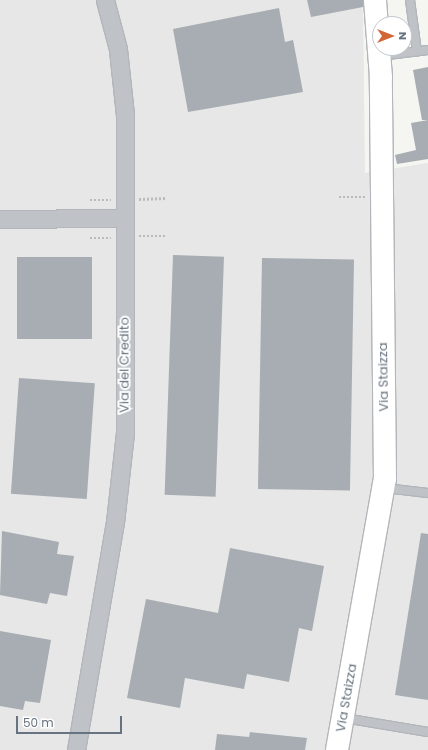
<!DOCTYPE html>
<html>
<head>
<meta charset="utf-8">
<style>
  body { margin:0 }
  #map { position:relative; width:428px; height:750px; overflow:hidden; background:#f5f5f2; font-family:Poppins,sans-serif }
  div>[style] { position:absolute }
  .built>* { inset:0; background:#e6e7e6 }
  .building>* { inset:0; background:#a7adb2; transform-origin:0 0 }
  .path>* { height:2.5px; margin-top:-1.25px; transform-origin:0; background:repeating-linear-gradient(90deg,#b9bbbe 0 2px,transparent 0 4px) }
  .roads { filter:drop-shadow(1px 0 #b2b6ba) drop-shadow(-1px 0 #b2b6ba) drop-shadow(0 1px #b2b6ba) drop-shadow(0 -1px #b2b6ba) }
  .lane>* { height:8px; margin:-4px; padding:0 4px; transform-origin:4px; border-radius:4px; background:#bfc2c6 }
  .street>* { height:17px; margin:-8.5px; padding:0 8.5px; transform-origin:8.5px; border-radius:8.5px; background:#bfc2c6 }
  .secondary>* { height:22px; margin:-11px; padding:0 11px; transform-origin:11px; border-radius:11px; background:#fff }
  span { translate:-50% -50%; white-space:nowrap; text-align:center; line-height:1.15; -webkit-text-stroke:4px #fff; paint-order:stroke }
  .street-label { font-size:13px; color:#677380 }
  .north { position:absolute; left:372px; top:16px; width:40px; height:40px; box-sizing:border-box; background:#fff; border:1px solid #c2c7cc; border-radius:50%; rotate:90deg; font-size:11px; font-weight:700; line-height:16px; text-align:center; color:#677380 }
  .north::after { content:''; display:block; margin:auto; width:14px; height:18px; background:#d16736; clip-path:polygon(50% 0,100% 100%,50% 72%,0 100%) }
  .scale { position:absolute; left:16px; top:716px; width:106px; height:18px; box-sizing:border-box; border:2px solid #677380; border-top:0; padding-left:5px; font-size:12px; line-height:14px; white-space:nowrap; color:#677380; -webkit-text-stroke:3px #fff; paint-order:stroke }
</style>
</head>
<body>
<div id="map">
  <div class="built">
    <div style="clip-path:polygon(0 0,359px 0,363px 12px,365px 173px,428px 163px,428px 750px,0 750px)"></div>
  </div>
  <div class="building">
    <div style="clip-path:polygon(307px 0,363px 0,363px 7px,311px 17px)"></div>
    <div style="clip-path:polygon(279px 8px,285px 42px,293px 40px,303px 92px,188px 112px,173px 29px)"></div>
    <div style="clip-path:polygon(428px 67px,428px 120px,422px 120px,413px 70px)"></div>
    <div style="clip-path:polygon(428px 120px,428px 159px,397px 164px,395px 155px,416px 150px,411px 123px)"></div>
    <div style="left:173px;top:255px;width:51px;height:240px;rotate:2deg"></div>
    <div style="left:17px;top:257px;width:75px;height:82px"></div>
    <div style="left:262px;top:258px;width:92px;height:231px;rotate:1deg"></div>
    <div style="left:19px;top:378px;width:76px;height:116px;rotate:4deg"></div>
    <div style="clip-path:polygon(2px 531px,59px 542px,57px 554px,74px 556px,67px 596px,50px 593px,47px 604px,0 595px)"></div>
    <div style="clip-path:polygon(421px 533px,428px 534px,428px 700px,395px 695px)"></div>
    <div style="clip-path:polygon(230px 548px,324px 566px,312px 631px,299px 628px,289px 682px,247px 674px,244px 689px,185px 678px,180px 708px,127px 698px,146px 599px,218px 613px)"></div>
    <div style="clip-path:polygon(0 631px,51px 640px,40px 703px,25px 701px,23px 710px,0 706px)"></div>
    <div style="clip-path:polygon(250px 732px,307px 738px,305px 750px,215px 750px,217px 734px,249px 737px)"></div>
  </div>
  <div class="path">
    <div style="left:339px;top:197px;width:27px"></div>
    <div style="left:139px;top:199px;width:27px;rotate:-2deg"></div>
    <div style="left:90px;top:200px;width:21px"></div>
    <div style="left:139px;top:236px;width:28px"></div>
    <div style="left:90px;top:238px;width:21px"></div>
  </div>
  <div class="roads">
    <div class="lane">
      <div style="left:410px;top:0;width:52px;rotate:82.3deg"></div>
      <div style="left:380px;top:56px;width:48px;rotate:-7.1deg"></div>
      <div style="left:385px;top:488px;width:43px;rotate:6.6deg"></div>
      <div style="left:344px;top:718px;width:85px;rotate:9.5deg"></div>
    </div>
    <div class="street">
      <div style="left:0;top:219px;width:124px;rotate:-0.5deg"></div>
      <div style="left:76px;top:750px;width:231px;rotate:-80.3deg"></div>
      <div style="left:115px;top:522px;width:90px;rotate:-83.6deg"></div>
      <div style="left:125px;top:433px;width:318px;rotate:-90deg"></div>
      <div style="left:125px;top:115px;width:66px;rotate:-96.1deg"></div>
      <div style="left:118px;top:49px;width:51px;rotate:-104.9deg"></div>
    </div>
    <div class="secondary">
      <div style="left:337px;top:750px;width:275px;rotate:-80deg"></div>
      <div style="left:385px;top:479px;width:402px;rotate:-90.6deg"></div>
      <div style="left:381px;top:77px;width:77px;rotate:-94.5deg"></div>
    </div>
  </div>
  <div class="street-label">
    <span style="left:125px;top:365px;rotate:-90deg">Via del Credito</span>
    <span style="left:384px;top:377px;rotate:-91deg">Via Staizza</span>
    <span style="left:347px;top:698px;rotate:-80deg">Via Staizza</span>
  </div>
  <div class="north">N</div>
  <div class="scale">50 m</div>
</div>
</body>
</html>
